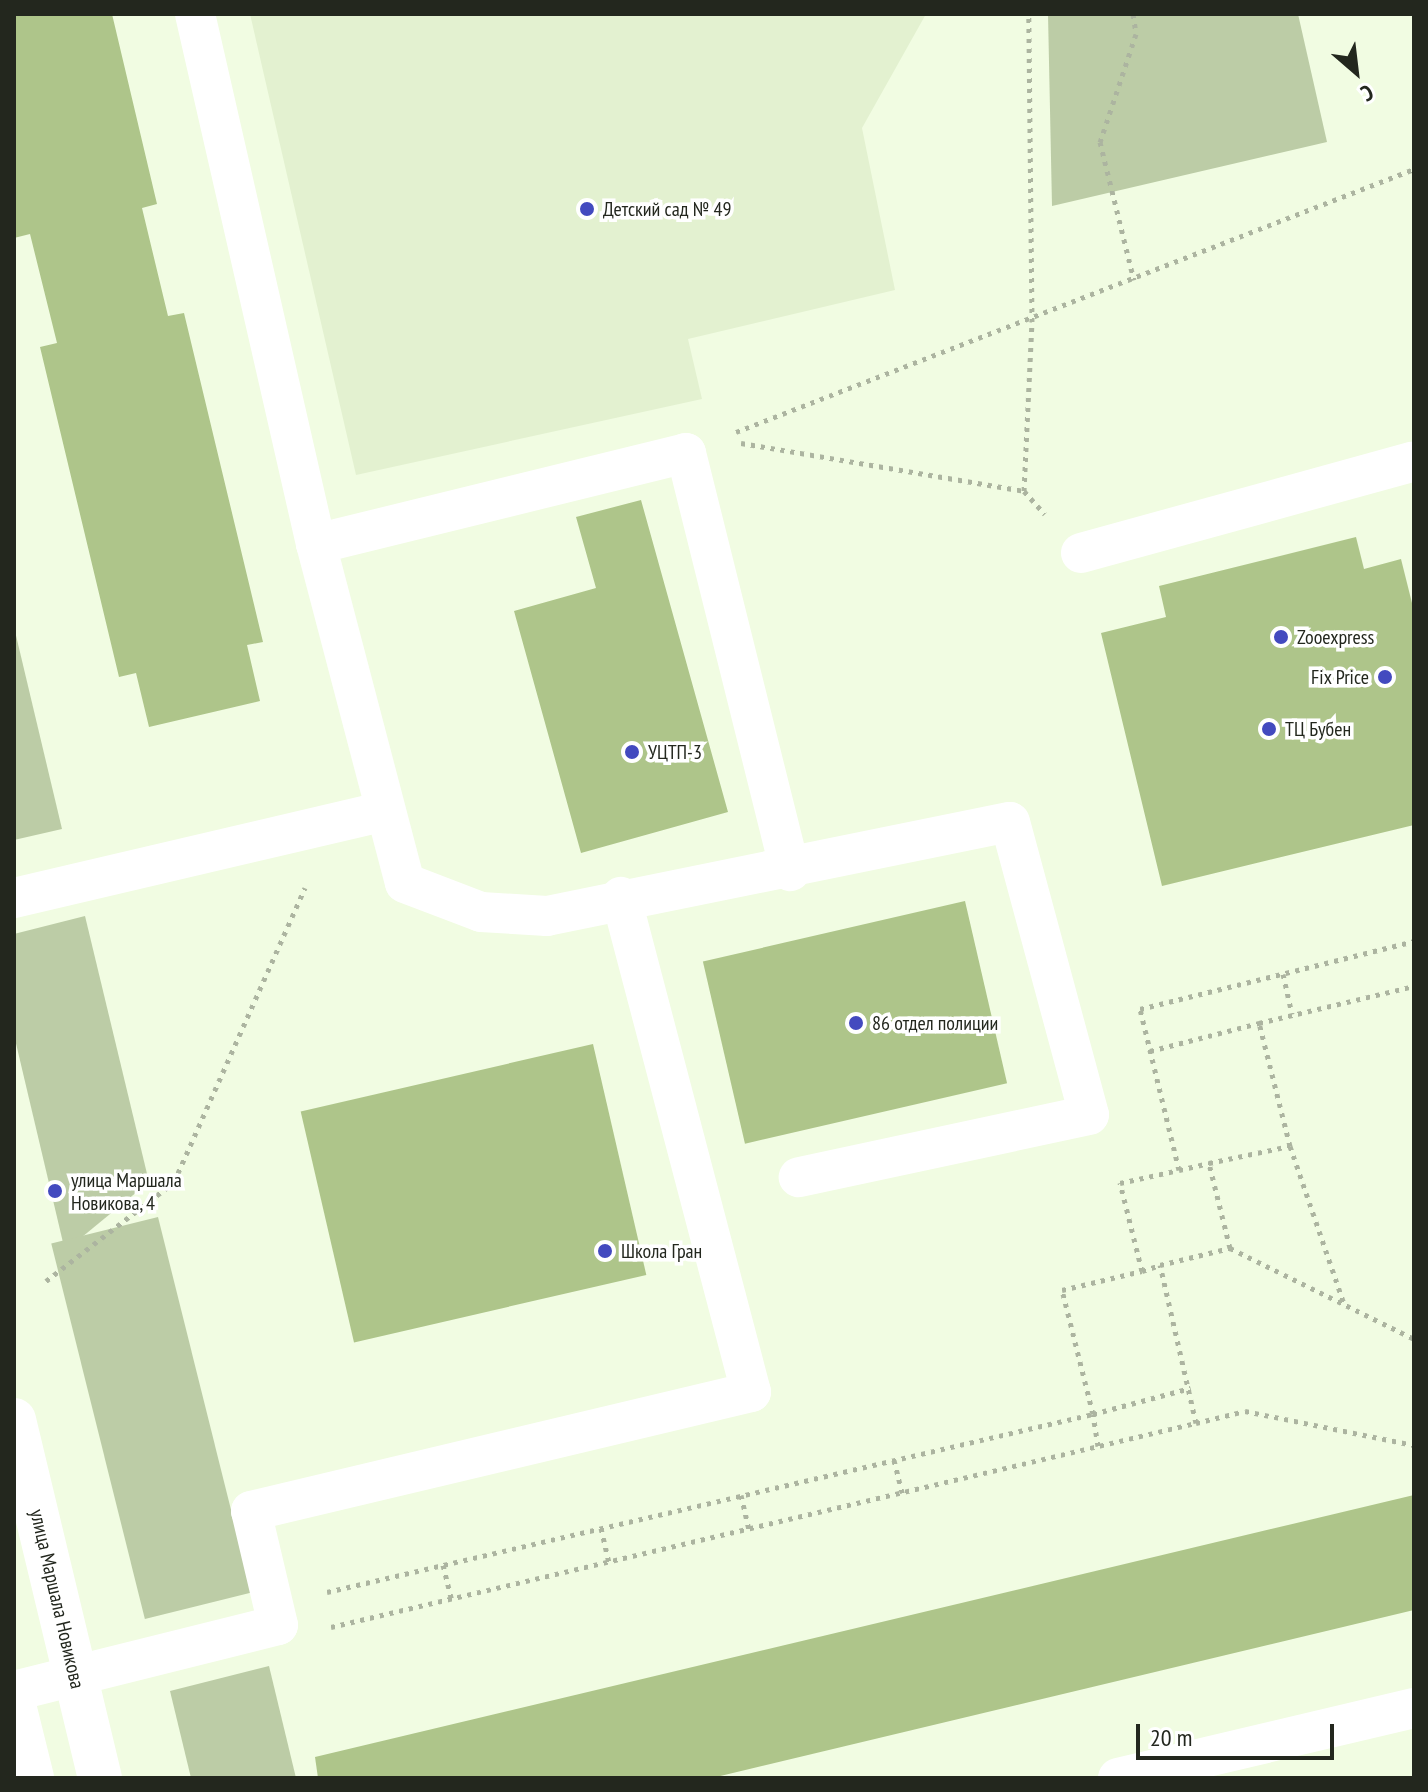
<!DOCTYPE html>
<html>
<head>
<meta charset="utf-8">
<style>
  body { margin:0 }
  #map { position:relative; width:1428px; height:1792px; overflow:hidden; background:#f1fce2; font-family:"PT Sans Narrow",sans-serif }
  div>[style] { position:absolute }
  .built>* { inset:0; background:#e3f1d0 }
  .green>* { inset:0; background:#bccca6; transform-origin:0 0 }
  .building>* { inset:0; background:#aec58a; transform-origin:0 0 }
  .path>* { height:5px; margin-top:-2.5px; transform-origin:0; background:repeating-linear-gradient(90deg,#acb4a0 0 4px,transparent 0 10px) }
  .lane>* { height:40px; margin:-20px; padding:0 20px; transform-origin:20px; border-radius:20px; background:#fff }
  .secondary>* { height:44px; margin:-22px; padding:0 22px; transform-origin:22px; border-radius:22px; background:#fff }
  .dots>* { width:22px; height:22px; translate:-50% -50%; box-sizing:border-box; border:4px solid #fff; border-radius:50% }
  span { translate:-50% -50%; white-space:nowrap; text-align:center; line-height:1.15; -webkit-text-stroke:7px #fff; paint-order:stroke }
  .poi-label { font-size:20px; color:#23271e }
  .left { translate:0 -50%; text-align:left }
  .right { translate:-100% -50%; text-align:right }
  .street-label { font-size:20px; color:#23271e }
  .frame { position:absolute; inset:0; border:16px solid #23271e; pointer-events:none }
  .north { position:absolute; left:1316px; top:32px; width:80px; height:80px; -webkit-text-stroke:6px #fff; paint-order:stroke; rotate:152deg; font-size:22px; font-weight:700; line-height:32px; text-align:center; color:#23271e }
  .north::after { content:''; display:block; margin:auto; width:28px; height:36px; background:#23271e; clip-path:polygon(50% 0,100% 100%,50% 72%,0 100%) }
  .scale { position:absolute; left:1136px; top:1724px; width:198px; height:36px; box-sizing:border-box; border:4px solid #23271e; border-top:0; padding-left:10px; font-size:24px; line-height:28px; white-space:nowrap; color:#23271e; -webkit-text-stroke:6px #fff; paint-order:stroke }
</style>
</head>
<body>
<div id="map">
  <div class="built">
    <div style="clip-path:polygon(250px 14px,926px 14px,862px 128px,895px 290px,688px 339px,702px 399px,356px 475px)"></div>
  </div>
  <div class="green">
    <div style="clip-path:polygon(1048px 14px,1298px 14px,1327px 142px,1052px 206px)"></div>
    <div style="clip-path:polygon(14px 627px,62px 829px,14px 840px)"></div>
    <div style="clip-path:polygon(85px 916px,149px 1182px,65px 1251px,14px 1035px,14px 934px)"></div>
    <div style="left:158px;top:1217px;width:387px;height:110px;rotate:76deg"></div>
    <div style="clip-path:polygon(269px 1666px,296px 1778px,191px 1778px,170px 1691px)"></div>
  </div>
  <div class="building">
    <div style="clip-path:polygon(14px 14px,112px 14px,157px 204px,142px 208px,168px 316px,184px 313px,263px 642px,247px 645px,260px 701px,149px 727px,136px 673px,119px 677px,40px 347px,57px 343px,30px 234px,14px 238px)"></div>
    <div style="clip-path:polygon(641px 500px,728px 812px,581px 853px,514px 611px,596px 588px,576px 517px)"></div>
    <div style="clip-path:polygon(1356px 537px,1364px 569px,1401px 559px,1414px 611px,1414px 825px,1162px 886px,1101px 633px,1166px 617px,1159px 586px)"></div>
    <div style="left:965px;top:901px;width:187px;height:269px;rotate:77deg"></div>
    <div style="left:593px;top:1044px;width:237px;height:300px;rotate:77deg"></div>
    <div style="clip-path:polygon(1414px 1495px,1414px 1610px,712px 1778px,318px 1778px,315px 1757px)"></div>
  </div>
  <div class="path">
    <div style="left:1133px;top:14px;width:20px;rotate:81deg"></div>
    <div style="left:1136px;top:34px;width:114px;rotate:108.4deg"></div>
    <div style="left:1100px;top:142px;width:142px;rotate:76.2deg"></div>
    <div style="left:736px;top:432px;width:727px;rotate:-21.2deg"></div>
    <div style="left:741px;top:443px;width:287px;rotate:9.6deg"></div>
    <div style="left:1024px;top:491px;width:31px;rotate:48deg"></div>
    <div style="left:1024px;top:491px;width:169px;rotate:-87.3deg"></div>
    <div style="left:1032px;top:322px;width:308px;rotate:-90.6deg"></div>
    <div style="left:1283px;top:974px;width:41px;rotate:77.3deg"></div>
    <div style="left:1150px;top:1051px;width:113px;rotate:-14.4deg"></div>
    <div style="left:1290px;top:1146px;width:167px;rotate:71.1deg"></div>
    <div style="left:1179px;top:1170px;width:31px;rotate:-13deg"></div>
    <div style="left:1230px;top:1248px;width:205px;rotate:26.3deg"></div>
    <div style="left:1142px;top:1271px;width:19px;rotate:-18deg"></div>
    <div style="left:46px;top:1281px;width:162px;rotate:-37.7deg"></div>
    <div style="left:174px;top:1182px;width:322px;rotate:-66deg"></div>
    <div style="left:1196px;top:1423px;width:50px;rotate:-13.8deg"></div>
    <div style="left:1245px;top:1411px;width:172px;rotate:11.4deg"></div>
    <div style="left:1098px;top:1446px;width:32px;rotate:-99deg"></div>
    <div style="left:1093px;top:1414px;width:101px;rotate:-14.9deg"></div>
    <div style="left:894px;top:1460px;width:34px;rotate:76deg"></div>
    <div style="left:741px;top:1495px;width:35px;rotate:77deg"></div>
    <div style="left:601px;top:1528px;width:35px;rotate:77deg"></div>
    <div style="left:443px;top:1565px;width:37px;rotate:76deg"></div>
    <div style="left:327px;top:1592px;width:786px;rotate:-13.08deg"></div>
    <div style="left:1093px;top:1414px;width:128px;rotate:-104deg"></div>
    <div style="left:1062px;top:1290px;width:82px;rotate:-13.4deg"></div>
    <div style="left:1142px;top:1271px;width:91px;rotate:-104deg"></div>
    <div style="left:1120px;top:1183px;width:60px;rotate:-12.4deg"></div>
    <div style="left:1179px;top:1170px;width:166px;rotate:-103.6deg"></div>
    <div style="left:1140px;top:1009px;width:282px;rotate:-13.9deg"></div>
    <div style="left:331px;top:1627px;width:889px;rotate:-13.27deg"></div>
    <div style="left:1196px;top:1423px;width:162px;rotate:-102.8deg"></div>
    <div style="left:1160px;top:1265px;width:72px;rotate:-13.7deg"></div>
    <div style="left:1230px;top:1248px;width:88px;rotate:-103.9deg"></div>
    <div style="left:1209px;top:1163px;width:83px;rotate:-11.9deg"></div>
    <div style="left:1290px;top:1146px;width:127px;rotate:-104.1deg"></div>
    <div style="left:1259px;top:1023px;width:159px;rotate:-13.4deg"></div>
  </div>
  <div class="lane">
    <div style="left:195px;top:14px;width:544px;rotate:77.14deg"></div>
    <div style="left:316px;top:544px;width:350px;rotate:75.3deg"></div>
    <div style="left:405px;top:883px;width:81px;rotate:20.9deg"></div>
    <div style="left:481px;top:912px;width:66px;rotate:3.5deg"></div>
    <div style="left:547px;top:916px;width:472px;rotate:-11.5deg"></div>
    <div style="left:1010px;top:822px;width:303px;rotate:74.9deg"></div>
    <div style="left:1089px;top:1115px;width:297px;rotate:167.9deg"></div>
    <div style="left:316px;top:544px;width:381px;rotate:-13.8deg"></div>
    <div style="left:686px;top:453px;width:431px;rotate:76deg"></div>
    <div style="left:1081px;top:553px;width:345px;rotate:-15.4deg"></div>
    <div style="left:14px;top:898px;width:378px;rotate:-13.2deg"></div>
    <div style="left:14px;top:1691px;width:272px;rotate:-14deg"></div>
    <div style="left:278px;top:1625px;width:117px;rotate:-103.3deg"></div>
    <div style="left:251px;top:1511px;width:514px;rotate:-13.39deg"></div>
    <div style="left:751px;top:1392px;width:512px;rotate:-104.72deg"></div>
    <div style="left:1118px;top:1778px;width:304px;rotate:-13.3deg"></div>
  </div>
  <div class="secondary">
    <div style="left:14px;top:1420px;width:368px;rotate:76.5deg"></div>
    <div style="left:14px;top:1705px;width:75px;rotate:76.1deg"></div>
  </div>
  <div class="dots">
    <div style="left:587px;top:209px;background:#434abf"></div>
    <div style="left:1281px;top:637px;background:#434abf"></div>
    <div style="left:1385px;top:677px;background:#434abf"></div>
    <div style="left:1269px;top:729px;background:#434abf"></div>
    <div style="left:632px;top:752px;background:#434abf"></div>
    <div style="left:856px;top:1023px;background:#434abf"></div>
    <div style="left:55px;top:1191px;background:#434abf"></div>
    <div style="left:605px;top:1251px;background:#434abf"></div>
  </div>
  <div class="poi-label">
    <span class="left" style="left:603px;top:209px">Детский сад № 49</span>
    <span class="left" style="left:1297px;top:637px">Zooexpress</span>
    <span class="right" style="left:1369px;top:677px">Fix Price</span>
    <span class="left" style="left:1285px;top:729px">ТЦ Бубен</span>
    <span class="left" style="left:648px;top:752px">УЦТП-3</span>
    <span class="left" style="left:872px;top:1023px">86 отдел полиции</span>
    <span class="left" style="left:71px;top:1192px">улица Маршала<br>Новикова, 4</span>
    <span class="left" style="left:621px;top:1251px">Школа Гран</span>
  </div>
  <div class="street-label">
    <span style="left:57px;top:1599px;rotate:77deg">улица Маршала Новикова</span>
  </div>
  <div class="frame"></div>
  <div class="north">С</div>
  <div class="scale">20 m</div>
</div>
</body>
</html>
